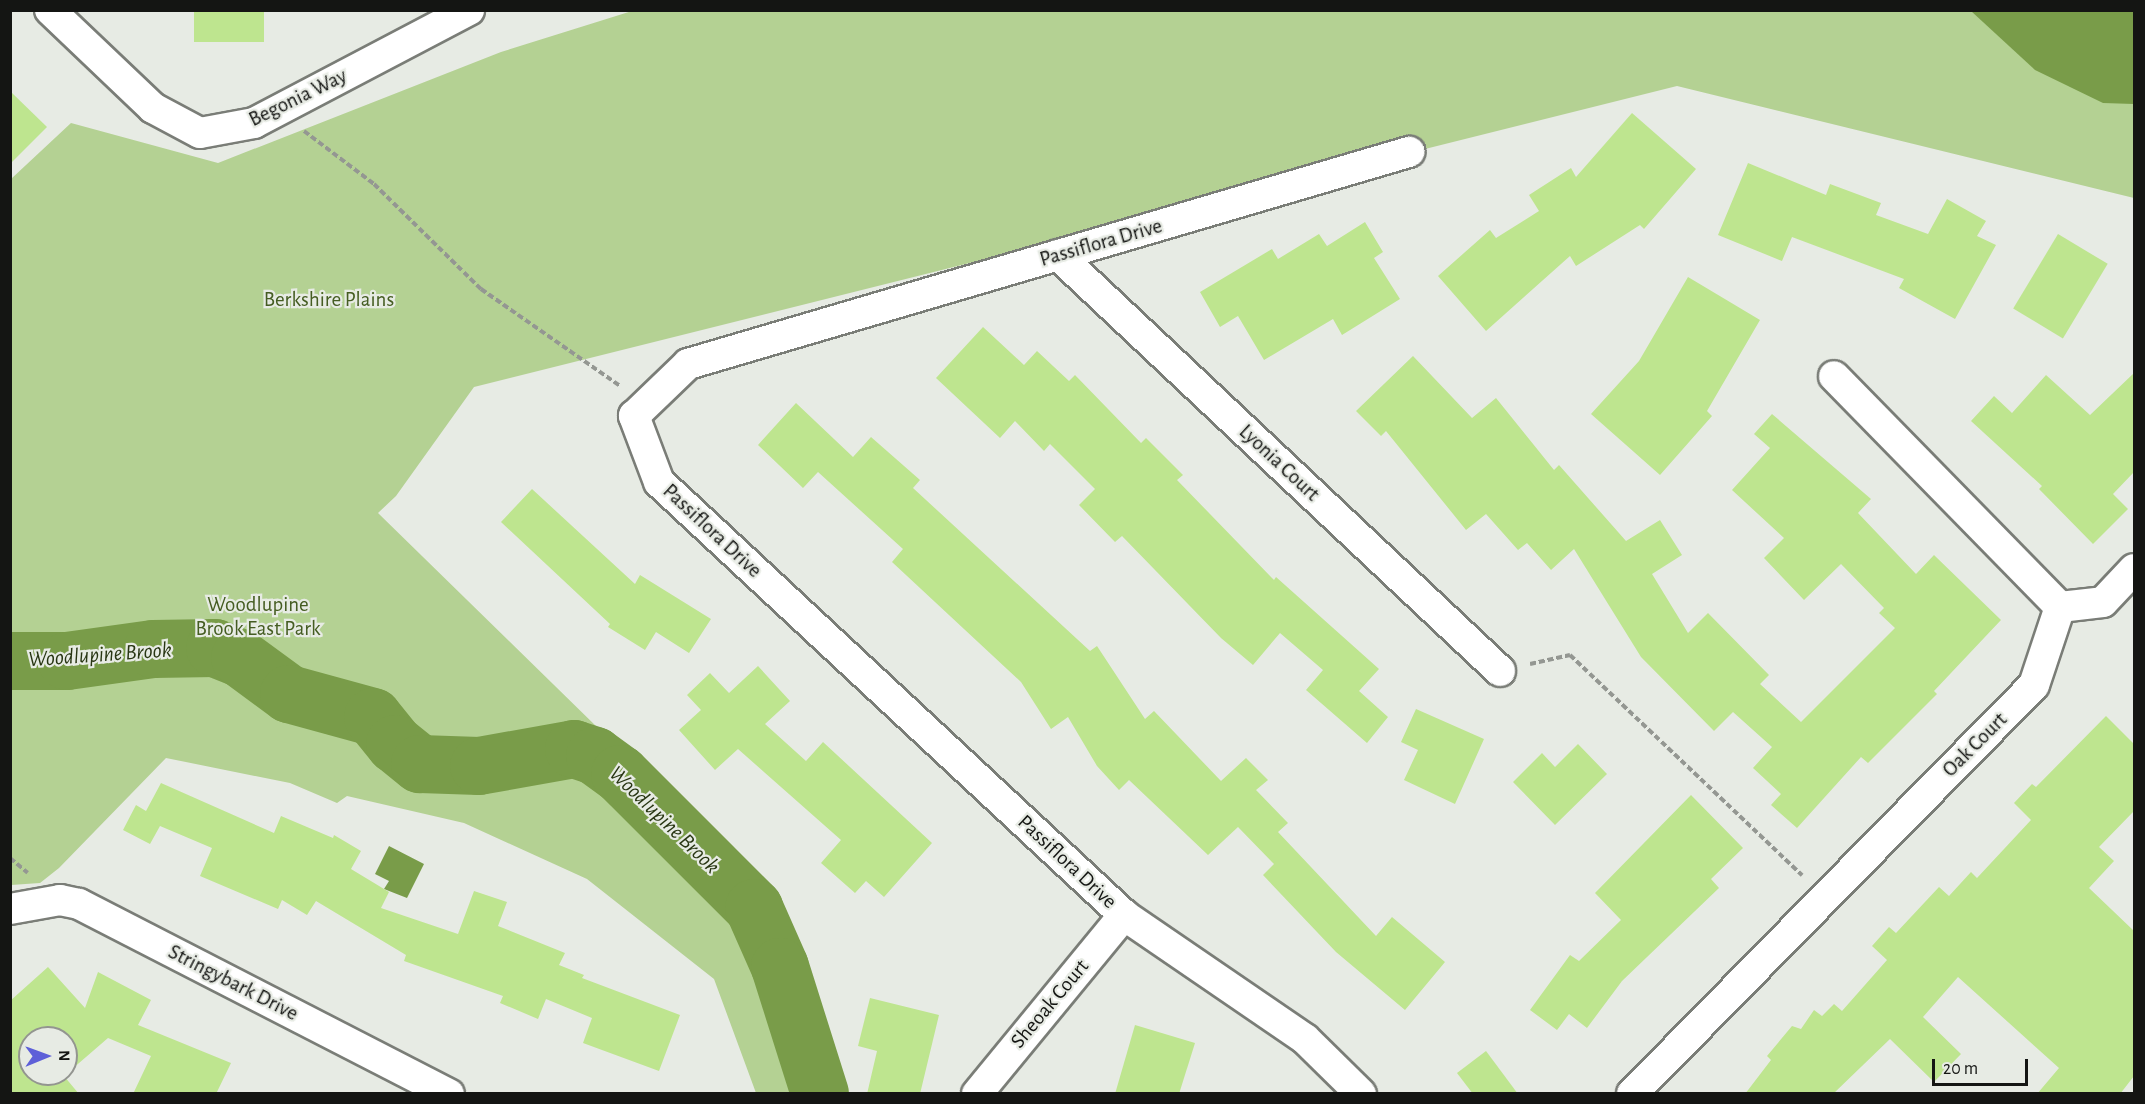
<!DOCTYPE html>
<html>
<head>
<meta charset="utf-8">
<style>
  body { margin:0 }
  #map { position:relative; width:2145px; height:1104px; overflow:hidden; background:#e7ebe4; font-family:"Alegreya Sans",sans-serif }
  div>[style] { position:absolute }
  .green>* { inset:0; background:#b4d193 }
  .water>* { inset:0; background:#799c49 }
  .river>* { height:58px; margin:-29px; padding:0 29px; transform-origin:29px; border-radius:29px; background:#799c49 }
  .building>* { inset:0; background:#bee58f; transform-origin:0 0 }
  .path>* { height:4px; margin-top:-2px; transform-origin:0; background:repeating-linear-gradient(90deg,#949792 0 6px,transparent 0 9px) }
  .roads { filter:drop-shadow(2px 0 #7a7d77) drop-shadow(-2px 0 #7a7d77) drop-shadow(0 2px #7a7d77) drop-shadow(0 -2px #7a7d77) }
  .minor>* { height:30px; margin:-15px; padding:0 15px; transform-origin:15px; border-radius:15px; background:#fff }
  span { translate:-50% -50%; white-space:nowrap; text-align:center; line-height:1.15; -webkit-text-stroke:4.5px #e7ebe4; paint-order:stroke }
  .street-label { font-size:21px; color:#141513 }
  .park-label { font-size:21px; color:#455d22 }
  .water-label { font-size:22px; color:#283613; font-style:italic }
  .frame { position:absolute; inset:0; border:12px solid #141513; pointer-events:none }
  .north { position:absolute; left:18px; top:1026px; width:60px; height:60px; box-sizing:border-box; background:#e7ebe4; border:2px solid #939590; border-radius:50%; rotate:89deg; font-size:16px; font-weight:700; line-height:24px; text-align:center; color:#141513 }
  .north::after { content:''; display:block; margin:auto; width:21px; height:27px; background:#5e60d8; clip-path:polygon(50% 0,100% 100%,50% 72%,0 100%) }
  .scale { position:absolute; left:1932px; top:1059px; width:96px; height:27px; box-sizing:border-box; border:3px solid #141513; border-top:0; padding-left:8px; font-size:18px; line-height:21px; white-space:nowrap; color:#141513; -webkit-text-stroke:4px #e7ebe4; paint-order:stroke }
</style>
</head>
<body>
<div id="map">
  <div class="green">
    <div style="clip-path:polygon(632px 11px,2134px 11px,2134px 198px,1677px 86px,474px 387px,396px 496px,378px 513px,645px 774px,799px 945px,826px 1057px,843px 1093px,756px 1093px,714px 979px,587px 879px,464px 823px,347px 796px,337px 803px,290px 783px,166px 758px,59px 868px,40px 883px,11px 885px,11px 179px,71px 123px,218px 163px,501px 52px)"></div>
  </div>
  <div class="water">
    <div style="clip-path:polygon(1971px 11px,2134px 11px,2134px 104px,2103px 103px,2035px 70px)"></div>
    <div style="clip-path:polygon(389px 846px,424px 864px,407px 898px,384px 889px,389px 881px,375px 874px)"></div>
  </div>
  <div class="river">
    <div style="left:10px;top:661px;width:57px"></div>
    <div style="left:67px;top:661px;width:87px;rotate:-7.9deg"></div>
    <div style="left:153px;top:649px;width:62px;rotate:-0.9deg"></div>
    <div style="left:215px;top:648px;width:27px;rotate:22deg"></div>
    <div style="left:240px;top:658px;width:61px;rotate:36.3deg"></div>
    <div style="left:289px;top:694px;width:87px;rotate:15.3deg"></div>
    <div style="left:373px;top:717px;width:35px;rotate:51deg"></div>
    <div style="left:395px;top:744px;width:32px;rotate:39deg"></div>
    <div style="left:420px;top:764px;width:59px;rotate:1.9deg"></div>
    <div style="left:479px;top:766px;width:97px;rotate:-10.1deg"></div>
    <div style="left:574px;top:749px;width:22px;rotate:18deg"></div>
    <div style="left:595px;top:756px;width:31px;rotate:36deg"></div>
    <div style="left:620px;top:774px;width:190px;rotate:45deg"></div>
    <div style="left:754px;top:908px;width:64px;rotate:66.2deg"></div>
    <div style="left:780px;top:967px;width:133px;rotate:72.5deg"></div>
  </div>
  <div class="building">
    <div style="left:194px;top:10px;width:70px;height:32px"></div>
    <div style="clip-path:polygon(10px 91px,47px 127px,10px 164px)"></div>
    <div style="clip-path:polygon(1632px 113px,1696px 169px,1644px 229px,1640px 225px,1576px 266px,1570px 256px,1486px 331px,1438px 276px,1490px 230px,1496px 238px,1539px 211px,1529px 195px,1571px 168px,1576px 177px)"></div>
    <div style="clip-path:polygon(1748px 163px,1826px 195px,1830px 184px,1881px 203px,1876px 215px,1928px 234px,1947px 199px,1986px 221px,1977px 236px,1996px 245px,1955px 319px,1899px 288px,1904px 279px,1792px 237px,1782px 261px,1718px 235px)"></div>
    <div style="clip-path:polygon(1365px 222px,1383px 252px,1374px 258px,1400px 299px,1342px 335px,1333px 319px,1264px 360px,1238px 316px,1220px 327px,1200px 292px,1272px 249px,1278px 259px,1319px 234px,1327px 246px)"></div>
    <div style="left:2058px;top:234px;width:58px;height:87px;rotate:31deg"></div>
    <div style="clip-path:polygon(1688px 277px,1760px 320px,1707px 411px,1712px 416px,1660px 475px,1591px 414px,1639px 361px)"></div>
    <div style="clip-path:polygon(983px 327px,1024px 365px,1037px 351px,1069px 381px,1075px 375px,1141px 443px,1146px 438px,1183px 475px,1177px 480px,1274px 580px,1276px 577px,1379px 669px,1359px 691px,1388px 717px,1367px 743px,1306px 690px,1323px 670px,1280px 633px,1253px 665px,1221px 638px,1122px 536px,1115px 542px,1079px 505px,1095px 489px,1050px 444px,1044px 451px,1015px 421px,1000px 438px,936px 378px)"></div>
    <div style="clip-path:polygon(1413px 356px,1472px 418px,1496px 398px,1554px 470px,1559px 465px,1626px 541px,1660px 520px,1682px 555px,1652px 574px,1688px 633px,1708px 613px,1769px 675px,1760px 684px,1801px 722px,1895px 628px,1879px 613px,1884px 608px,1841px 564px,1804px 600px,1764px 558px,1784px 538px,1732px 490px,1770px 448px,1754px 434px,1772px 414px,1871px 499px,1858px 513px,1916px 574px,1934px 555px,2001px 620px,1934px 691px,1937px 694px,1868px 763px,1861px 757px,1797px 828px,1771px 805px,1781px 794px,1753px 768px,1772px 747px,1733px 712px,1714px 731px,1641px 657px,1574px 549px,1551px 570px,1527px 543px,1518px 550px,1486px 514px,1466px 530px,1386px 431px,1381px 436px,1356px 411px)"></div>
    <div style="clip-path:polygon(2134px 373px,2134px 472px,2113px 494px,2128px 509px,2093px 544px,2039px 489px,2042px 486px,1971px 421px,1994px 396px,2012px 413px,2046px 375px,2090px 415px)"></div>
    <div style="clip-path:polygon(796px 403px,853px 457px,871px 437px,920px 480px,913px 488px,1090px 651px,1097px 646px,1145px 719px,1154px 711px,1221px 781px,1246px 758px,1268px 780px,1256px 790px,1288px 823px,1278px 832px,1376px 936px,1392px 917px,1445px 962px,1405px 1010px,1336px 952px,1263px 875px,1274px 864px,1238px 827px,1208px 855px,1129px 780px,1119px 790px,1097px 766px,1068px 717px,1051px 729px,1021px 682px,892px 562px,903px 549px,818px 472px,803px 488px,758px 445px)"></div>
    <div style="clip-path:polygon(532px 489px,635px 584px,640px 575px,711px 619px,689px 653px,656px 632px,645px 650px,608px 627px,610px 624px,501px 522px)"></div>
    <div style="clip-path:polygon(758px 666px,790px 701px,765px 724px,806px 761px,823px 742px,932px 843px,884px 897px,866px 881px,855px 893px,821px 863px,841px 840px,738px 749px,715px 770px,679px 730px,701px 710px,687px 695px,710px 673px,729px 693px)"></div>
    <div style="clip-path:polygon(1416px 709px,1484px 739px,1455px 804px,1404px 780px,1418px 750px,1401px 742px)"></div>
    <div style="clip-path:polygon(2106px 716px,2134px 744px,2134px 811px,2099px 847px,2114px 861px,2089px 888px,2134px 931px,2134px 1076px,2120px 1094px,2037px 1094px,2059px 1068px,1958px 977px,1923px 1017px,1961px 1054px,1934px 1082px,1890px 1039px,1833px 1094px,1745px 1094px,1771px 1060px,1767px 1056px,1792px 1026px,1801px 1029px,1814px 1010px,1822px 1016px,1834px 1004px,1842px 1011px,1887px 960px,1872px 946px,1889px 927px,1896px 933px,1939px 887px,1949px 896px,1971px 872px,1977px 878px,2031px 820px,2014px 803px,2032px 784px,2036px 787px)"></div>
    <div style="clip-path:polygon(1578px 744px,1607px 774px,1555px 825px,1513px 782px,1542px 753px,1555px 767px)"></div>
    <div style="clip-path:polygon(161px 783px,274px 833px,281px 816px,333px 838px,334px 835px,361px 851px,351px 869px,389px 892px,381px 908px,458px 934px,474px 891px,507px 902px,498px 926px,565px 953px,559px 965px,584px 975px,582px 978px,680px 1015px,659px 1071px,583px 1043px,592px 1018px,546px 999px,538px 1019px,500px 1003px,503px 996px,404px 961px,406px 955px,316px 901px,307px 915px,282px 900px,278px 909px,200px 876px,212px 848px,160px 826px,150px 844px,123px 830px,136px 805px,146px 811px)"></div>
    <div style="clip-path:polygon(1691px 795px,1743px 848px,1711px 879px,1719px 888px,1622px 981px,1587px 1028px,1569px 1014px,1557px 1030px,1530px 1010px,1570px 955px,1579px 961px,1621px 920px,1595px 893px)"></div>
    <div style="clip-path:polygon(evenodd,48px 967px,85px 1008px,98px 972px,151px 1000px,138px 1025px,231px 1063px,216px 1094px,133px 1094px,151px 1056px,108px 1038px,64px 1076px,79px 1094px,10px 1094px,10px 1001px,48px 967px,30px 1038px,66px 1038px,66px 1074px,30px 1074px,30px 1038px)"></div>
    <div style="clip-path:polygon(870px 998px,939px 1015px,920px 1094px,867px 1094px,877px 1051px,858px 1046px)"></div>
    <div style="clip-path:polygon(1135px 1025px,1195px 1043px,1179px 1094px,1115px 1094px)"></div>
    <div style="clip-path:polygon(1486px 1051px,1518px 1094px,1473px 1094px,1457px 1073px)"></div>
  </div>
  <div class="path">
    <div style="left:304px;top:131px;width:88px;rotate:37.1deg"></div>
    <div style="left:374px;top:184px;width:150px;rotate:44.5deg"></div>
    <div style="left:481px;top:289px;width:169px;rotate:34.9deg"></div>
    <div style="left:1530px;top:664px;width:41px;rotate:-12.7deg"></div>
    <div style="left:1570px;top:655px;width:320px;rotate:43.5deg"></div>
    <div style="left:10px;top:858px;width:23px;rotate:40deg"></div>
  </div>
  <div class="roads">
    <div class="minor">
      <div style="left:50px;top:10px;width:142px;rotate:43.6deg"></div>
      <div style="left:153px;top:108px;width:53px;rotate:28deg"></div>
      <div style="left:200px;top:133px;width:55px;rotate:-10.5deg"></div>
      <div style="left:254px;top:123px;width:243px;rotate:-27.7deg"></div>
      <div style="left:1058px;top:255px;width:607px;rotate:43.26deg"></div>
      <div style="left:2060px;top:607px;width:43px;rotate:-6.6deg"></div>
      <div style="left:2103px;top:602px;width:45px;rotate:-46.8deg"></div>
      <div style="left:10px;top:909px;width:51px;rotate:-10.2deg"></div>
      <div style="left:60px;top:900px;width:19px;rotate:12deg"></div>
      <div style="left:79px;top:904px;width:416px;rotate:27.2deg"></div>
      <div style="left:977px;top:1094px;width:232px;rotate:-50.6deg"></div>
      <div style="left:1361px;top:1094px;width:78px;rotate:-135.5deg"></div>
      <div style="left:1305px;top:1039px;width:219px;rotate:-145.6deg"></div>
      <div style="left:1124px;top:915px;width:635px;rotate:-137.04deg"></div>
      <div style="left:659px;top:482px;width:71px;rotate:-110.7deg"></div>
      <div style="left:634px;top:416px;width:75px;rotate:-43.9deg"></div>
      <div style="left:688px;top:364px;width:752px;rotate:-16.39deg"></div>
      <div style="left:1632px;top:1094px;width:573px;rotate:-45.49deg"></div>
      <div style="left:2034px;top:685px;width:82px;rotate:-71.6deg"></div>
      <div style="left:2060px;top:607px;width:323px;rotate:-134.4deg"></div>
    </div>
  </div>
  <div class="street-label">
    <span style="left:298px;top:98px;rotate:-26deg">Begonia Way</span>
    <span style="left:1101px;top:243px;rotate:-16deg">Passiflora Drive</span>
    <span style="left:1279px;top:463px;rotate:43deg">Lyonia Court</span>
    <span style="left:712px;top:531px;rotate:43deg">Passiflora Drive</span>
    <span style="left:1975px;top:745px;rotate:-45deg">Oak Court</span>
    <span style="left:1067px;top:862px;rotate:43deg">Passiflora Drive</span>
    <span style="left:233px;top:983px;rotate:27deg">Stringybark Drive</span>
    <span style="left:1050px;top:1004px;rotate:-50deg">Sheoak Court</span>
  </div>
  <div class="park-label">
    <span style="left:329px;top:300px">Berkshire Plains</span>
    <span style="left:258px;top:617px">Woodlupine<br>Brook East Park</span>
  </div>
  <div class="water-label">
    <span style="left:100px;top:655px;rotate:-4deg">Woodlupine Brook</span>
    <span style="left:664px;top:820px;rotate:44deg">Woodlupine Brook</span>
  </div>
  <div class="frame"></div>
  <div class="north">N</div>
  <div class="scale">20 m</div>
</div>
</body>
</html>
